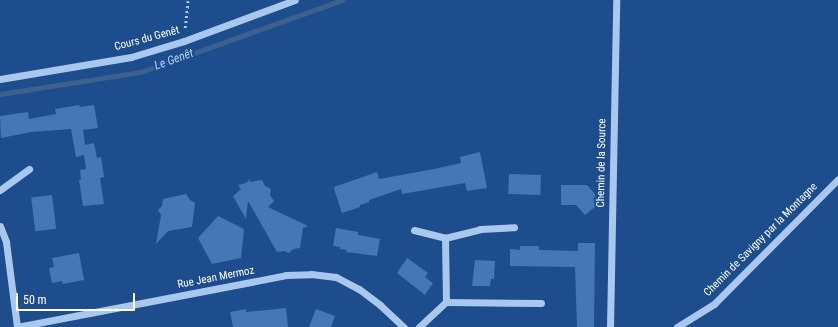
<!DOCTYPE html>
<html>
<head>
<meta charset="utf-8">
<style>
  body { margin:0 }
  #map { position:relative; width:838px; height:327px; overflow:hidden; background:#1d4d8c; font-family:"Roboto Condensed",sans-serif }
  div>[style] { position:absolute }
  .stream>* { height:5px; margin:-2.5px; padding:0 2.5px; transform-origin:2.5px; border-radius:2.5px; background:#3d618f }
  .building>* { inset:0; background:#4577b4; transform-origin:0 0 }
  .path>* { height:2.5px; margin-top:-1.25px; transform-origin:0; background:repeating-linear-gradient(90deg,#a9c8ed 0 2px,transparent 0 5px) }
  .minor>* { height:7px; margin:-3.5px; padding:0 3.5px; transform-origin:3.5px; border-radius:3.5px; background:#a9c8ed }
  span { translate:-50% -50%; white-space:nowrap; text-align:center; line-height:1.15; -webkit-text-stroke:4px #1d4d8c; paint-order:stroke }
  .street-label { font-size:11px; color:#fff }
  .water-label { font-size:12px; color:#b5d2f4; font-style:italic }
  .scale { position:absolute; left:16px; top:293px; width:119px; height:18px; box-sizing:border-box; border:2px solid #fff; border-top:0; padding-left:5px; font-size:12px; line-height:14px; white-space:nowrap; color:#fff; -webkit-text-stroke:3px #1d4d8c; paint-order:stroke }
</style>
</head>
<body>
<div id="map">
  <div class="stream">
    <div style="left:0;top:94px;width:143px;rotate:-8.9deg"></div>
    <div style="left:141px;top:72px;width:214px;rotate:-19.7deg"></div>
  </div>
  <div class="building">
    <div style="clip-path:polygon(79px 105px,80px 107px,94px 105px,98px 128px,83px 130px,85px 145px,94px 143px,97px 158px,101px 157px,104px 177px,100px 178px,104px 204px,83px 206px,79px 180px,81px 180px,80px 170px,86px 169px,84px 155px,76px 157px,71px 129px,31px 132px,1px 138px,0 116px,28px 112px,29px 119px,56px 114px,55px 109px)"></div>
    <div style="clip-path:polygon(480px 152px,487px 188px,467px 191px,465px 183px,402px 194px,401px 189px,369px 200px,369px 202px,360px 205px,360px 207px,342px 213px,335px 192px,334px 187px,377px 172px,379px 179px,434px 169px,461px 163px,460px 157px)"></div>
    <div style="left:509px;top:174px;width:32px;height:20px;rotate:2deg"></div>
    <div style="clip-path:polygon(250px 179px,250px 182px,262px 180px,265px 186px,271px 189px,270px 195px,274px 201px,268px 207px,308px 226px,303px 228px,300px 248px,293px 249px,289px 253px,284px 251px,277px 252px,248px 201px,246px 219px,233px 196px,241px 189px,238px 185px,246px 183px)"></div>
    <div style="clip-path:polygon(561px 185px,587px 185px,595px 194px,595px 207px,585px 215px,576px 205px,561px 205px)"></div>
    <div style="clip-path:polygon(186px 194px,190px 200px,195px 203px,192px 227px,168px 231px,156px 244px,161px 215px,158px 210px,162px 206px,163px 199px)"></div>
    <div style="left:52px;top:195px;width:34px;height:21px;rotate:83deg"></div>
    <div style="clip-path:polygon(218px 216px,244px 229px,241px 258px,212px 264px,198px 238px)"></div>
    <div style="clip-path:polygon(336px 228px,358px 232px,358px 235px,380px 239px,377px 256px,346px 252px,347px 250px,340px 249px,340px 247px,333px 246px)"></div>
    <div style="clip-path:polygon(578px 243px,595px 243px,594px 327px,577px 327px,575px 267px,510px 266px,510px 249px,520px 250px,520px 246px,539px 246px,539px 250px,578px 251px)"></div>
    <div style="clip-path:polygon(79px 253px,84px 280px,63px 284px,62px 281px,52px 283px,49px 268px,54px 267px,52px 258px)"></div>
    <div style="clip-path:polygon(407px 258px,428px 273px,425px 277px,433px 283px,425px 295px,397px 273px)"></div>
    <div style="clip-path:polygon(475px 260px,495px 261px,494px 279px,491px 279px,490px 286px,472px 286px)"></div>
    <div style="clip-path:polygon(286px 308px,288px 327px,233px 327px,230px 312px,246px 309px,246px 312px)"></div>
    <div style="clip-path:polygon(316px 309px,335px 316px,331px 327px,309px 327px)"></div>
  </div>
  <div class="path">
    <div style="left:185px;top:28px;width:28px;rotate:-84deg"></div>
  </div>
  <div class="minor">
    <div style="left:0;top:79px;width:133px;rotate:-9.5deg"></div>
    <div style="left:131px;top:57px;width:55px;rotate:-16.8deg"></div>
    <div style="left:184px;top:41px;width:118px;rotate:-20.3deg"></div>
    <div style="left:0;top:190px;width:36px;rotate:-36deg"></div>
    <div style="left:0;top:226px;width:17px;rotate:69deg"></div>
    <div style="left:6px;top:242px;width:86px;rotate:82.6deg"></div>
    <div style="left:414px;top:230px;width:32px;rotate:14deg"></div>
    <div style="left:445px;top:238px;width:36px;rotate:-14deg"></div>
    <div style="left:480px;top:229px;width:34px;rotate:-3deg"></div>
    <div style="left:445px;top:238px;width:64px;rotate:89.1deg"></div>
    <div style="left:17px;top:327px;width:274px;rotate:-10.9deg"></div>
    <div style="left:286px;top:275px;width:25px;rotate:-2deg"></div>
    <div style="left:311px;top:274px;width:25px;rotate:7deg"></div>
    <div style="left:336px;top:277px;width:26px;rotate:28deg"></div>
    <div style="left:359px;top:289px;width:26px;rotate:37deg"></div>
    <div style="left:380px;top:305px;width:33px;rotate:43deg"></div>
    <div style="left:419px;top:327px;width:37px;rotate:-43deg"></div>
    <div style="left:446px;top:302px;width:95px;rotate:0.6deg"></div>
    <div style="left:610px;top:327px;width:327px;rotate:-88.9deg"></div>
    <div style="left:677px;top:327px;width:44px;rotate:-31.9deg"></div>
    <div style="left:714px;top:304px;width:176px;rotate:-45.2deg"></div>
  </div>
  <div class="street-label">
    <span style="left:147px;top:39px;rotate:-15deg">Cours du Genêt</span>
    <span style="left:602px;top:163px;rotate:-89deg">Chemin de la Source</span>
    <span style="left:761px;top:240px;rotate:-45deg">Chemin de Savigny par la Montagne</span>
    <span style="left:216px;top:278px;rotate:-11deg">Rue Jean Mermoz</span>
  </div>
  <div class="water-label">
    <span style="left:174px;top:60px;rotate:-20deg">Le Genêt</span>
  </div>
  <div class="scale">50 m</div>
</div>
</body>
</html>
